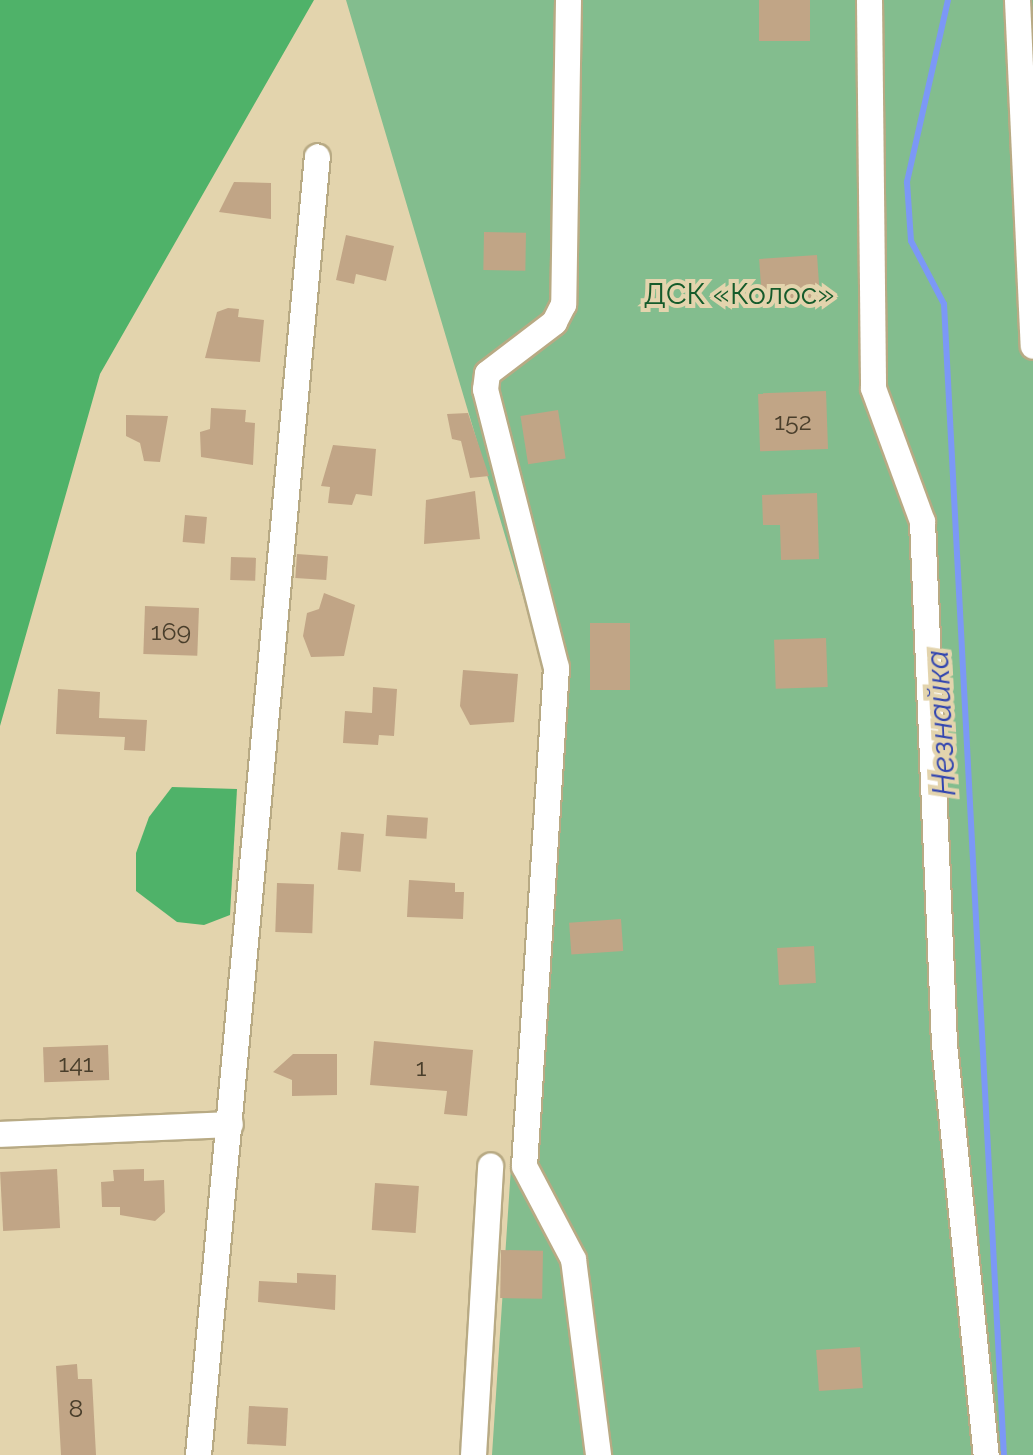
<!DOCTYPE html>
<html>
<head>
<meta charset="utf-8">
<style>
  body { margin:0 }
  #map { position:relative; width:1033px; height:1455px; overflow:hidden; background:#e3d4ad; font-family:Raleway,sans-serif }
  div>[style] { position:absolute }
  .green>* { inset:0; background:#83bd8e }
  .forest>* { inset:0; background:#4fb269 }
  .stream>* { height:6px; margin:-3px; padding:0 3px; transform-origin:3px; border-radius:3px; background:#7c98f6 }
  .building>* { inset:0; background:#c1a586; transform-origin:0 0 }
  .roads { filter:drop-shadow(2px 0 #b8aa84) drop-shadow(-2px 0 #b8aa84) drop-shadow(0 2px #b8aa84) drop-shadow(0 -2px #b8aa84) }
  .minor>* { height:25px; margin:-12.5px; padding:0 12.5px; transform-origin:12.5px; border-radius:12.5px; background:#fff }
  span { translate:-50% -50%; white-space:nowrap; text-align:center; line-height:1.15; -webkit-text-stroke:8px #e3d4ad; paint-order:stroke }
  .number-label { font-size:25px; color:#493e2b }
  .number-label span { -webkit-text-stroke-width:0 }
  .park-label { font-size:30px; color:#155b2b }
  .water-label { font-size:32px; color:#3044b0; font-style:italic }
</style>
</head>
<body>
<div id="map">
  <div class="green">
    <div style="clip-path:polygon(346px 0,1033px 0,1033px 1455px,492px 1455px,544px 667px)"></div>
  </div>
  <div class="forest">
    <div style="clip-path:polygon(0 0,314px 0,100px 374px,0 726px)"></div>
    <div style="clip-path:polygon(172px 787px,237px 789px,230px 915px,204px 925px,177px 922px,136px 891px,136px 853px,149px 817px)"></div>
  </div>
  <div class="stream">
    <div style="left:948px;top:0;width:187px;rotate:102.7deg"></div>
    <div style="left:907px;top:182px;width:59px;rotate:86.1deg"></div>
    <div style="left:911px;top:241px;width:71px;rotate:62.4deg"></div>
    <div style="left:944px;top:304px;width:1153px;rotate:87.02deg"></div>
  </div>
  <div class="building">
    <div style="left:759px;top:0;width:51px;height:41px"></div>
    <div style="clip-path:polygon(234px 182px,271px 183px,271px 219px,219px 212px)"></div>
    <div style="left:484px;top:232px;width:42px;height:38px;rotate:1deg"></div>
    <div style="clip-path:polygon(346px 235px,394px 246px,386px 281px,356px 274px,354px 284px,336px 280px)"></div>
    <div style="left:817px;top:255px;width:44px;height:58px;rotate:86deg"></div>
    <div style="clip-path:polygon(228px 308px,239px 309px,238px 317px,264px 320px,260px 362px,205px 358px,217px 312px)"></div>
    <div style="left:826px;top:391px;width:58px;height:68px;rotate:88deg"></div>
    <div style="clip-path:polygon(211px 408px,246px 410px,245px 422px,255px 423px,253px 465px,201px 457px,200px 432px,210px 429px)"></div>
    <div style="left:558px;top:410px;width:49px;height:38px;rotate:81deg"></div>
    <div style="clip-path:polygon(468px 413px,489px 476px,470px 478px,461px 441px,452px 439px,447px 414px)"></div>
    <div style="clip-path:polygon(126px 415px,168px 416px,160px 462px,144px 461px,140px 443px,126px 436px)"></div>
    <div style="clip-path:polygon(333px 445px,376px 449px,372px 496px,356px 494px,352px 505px,328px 503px,330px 487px,321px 486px)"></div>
    <div style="clip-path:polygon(475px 491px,480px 539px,424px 544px,426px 500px)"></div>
    <div style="clip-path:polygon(817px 493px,819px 559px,781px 560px,780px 525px,763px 525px,762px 495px)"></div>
    <div style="left:185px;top:515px;width:22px;height:27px;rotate:5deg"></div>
    <div style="left:297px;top:554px;width:31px;height:24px;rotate:4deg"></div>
    <div style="left:231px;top:557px;width:25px;height:23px;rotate:2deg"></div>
    <div style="clip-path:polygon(324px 593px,355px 605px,344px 656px,311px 657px,303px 636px,307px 613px,319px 609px)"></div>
    <div style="left:145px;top:606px;width:54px;height:48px;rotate:2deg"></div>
    <div style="left:590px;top:623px;width:40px;height:67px"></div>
    <div style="left:826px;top:638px;width:49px;height:52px;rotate:88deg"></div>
    <div style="clip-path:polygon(463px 670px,518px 674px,514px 722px,470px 725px,460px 706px)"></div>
    <div style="clip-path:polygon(373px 687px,397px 689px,394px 736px,379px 735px,378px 745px,343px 743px,345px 711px,372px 713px)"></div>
    <div style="clip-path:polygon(58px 689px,100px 692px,99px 718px,147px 720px,145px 751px,124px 750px,125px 737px,56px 734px)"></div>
    <div style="left:387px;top:815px;width:41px;height:21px;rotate:4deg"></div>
    <div style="left:341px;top:832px;width:23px;height:38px;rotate:5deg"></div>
    <div style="clip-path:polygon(409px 880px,455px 883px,455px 892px,464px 892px,463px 919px,407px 917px)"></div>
    <div style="left:277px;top:883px;width:37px;height:49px;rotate:2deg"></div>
    <div style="left:621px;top:919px;width:32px;height:52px;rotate:86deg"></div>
    <div style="left:814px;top:946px;width:37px;height:37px;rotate:87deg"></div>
    <div style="clip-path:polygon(374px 1041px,473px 1050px,467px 1116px,444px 1114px,447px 1091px,370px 1085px)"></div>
    <div style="left:108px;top:1045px;width:35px;height:65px;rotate:88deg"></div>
    <div style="clip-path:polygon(293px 1054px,337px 1054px,337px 1095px,292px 1096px,292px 1080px,273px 1072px)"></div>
    <div style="left:57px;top:1169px;width:59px;height:57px;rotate:87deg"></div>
    <div style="clip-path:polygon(144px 1169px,144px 1181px,164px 1180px,165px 1212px,155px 1221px,120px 1215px,120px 1207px,102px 1207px,101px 1182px,114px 1181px,113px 1170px)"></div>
    <div style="left:375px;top:1183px;width:44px;height:47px;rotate:4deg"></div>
    <div style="left:501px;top:1250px;width:42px;height:48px;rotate:1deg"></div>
    <div style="clip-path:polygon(297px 1273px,336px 1275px,335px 1310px,258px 1302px,259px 1281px,297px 1283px)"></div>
    <div style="left:860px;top:1347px;width:41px;height:44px;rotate:86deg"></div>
    <div style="clip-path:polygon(77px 1364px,78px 1379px,92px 1379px,96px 1455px,61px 1455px,56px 1366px)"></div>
    <div style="left:249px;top:1406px;width:39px;height:38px;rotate:3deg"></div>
  </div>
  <div class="roads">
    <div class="minor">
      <div style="left:568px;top:0;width:304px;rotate:90.9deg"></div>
      <div style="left:563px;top:304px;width:20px;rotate:117deg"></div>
      <div style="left:554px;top:322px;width:84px;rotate:142.7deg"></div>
      <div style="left:487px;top:373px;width:16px;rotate:97deg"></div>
      <div style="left:485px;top:389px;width:287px;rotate:75.7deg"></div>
      <div style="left:556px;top:667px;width:500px;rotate:93.67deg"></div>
      <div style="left:524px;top:1166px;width:105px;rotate:62.2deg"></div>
      <div style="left:573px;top:1259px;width:198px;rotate:82.7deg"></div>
      <div style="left:869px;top:0;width:388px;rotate:89.4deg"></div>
      <div style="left:873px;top:388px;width:142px;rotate:69.8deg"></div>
      <div style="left:922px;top:521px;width:523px;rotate:87.59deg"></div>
      <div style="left:944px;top:1044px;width:413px;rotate:84.2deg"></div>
      <div style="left:1017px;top:0;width:346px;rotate:87.4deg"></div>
      <div style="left:0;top:1134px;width:230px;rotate:-2.5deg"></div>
      <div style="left:198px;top:1455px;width:1304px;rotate:-84.77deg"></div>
      <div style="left:473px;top:1455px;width:290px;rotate:-86.6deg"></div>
    </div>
  </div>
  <div class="number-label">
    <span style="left:793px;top:421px">152</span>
    <span style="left:171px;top:631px">169</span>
    <span style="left:76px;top:1063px">141</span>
    <span style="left:421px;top:1067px">1</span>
    <span style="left:76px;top:1408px">8</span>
  </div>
  <div class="park-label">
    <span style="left:739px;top:294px">ДСК «Колос»</span>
  </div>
  <div class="water-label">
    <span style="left:941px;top:723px;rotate:-93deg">Незнайка</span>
  </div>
</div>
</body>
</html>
